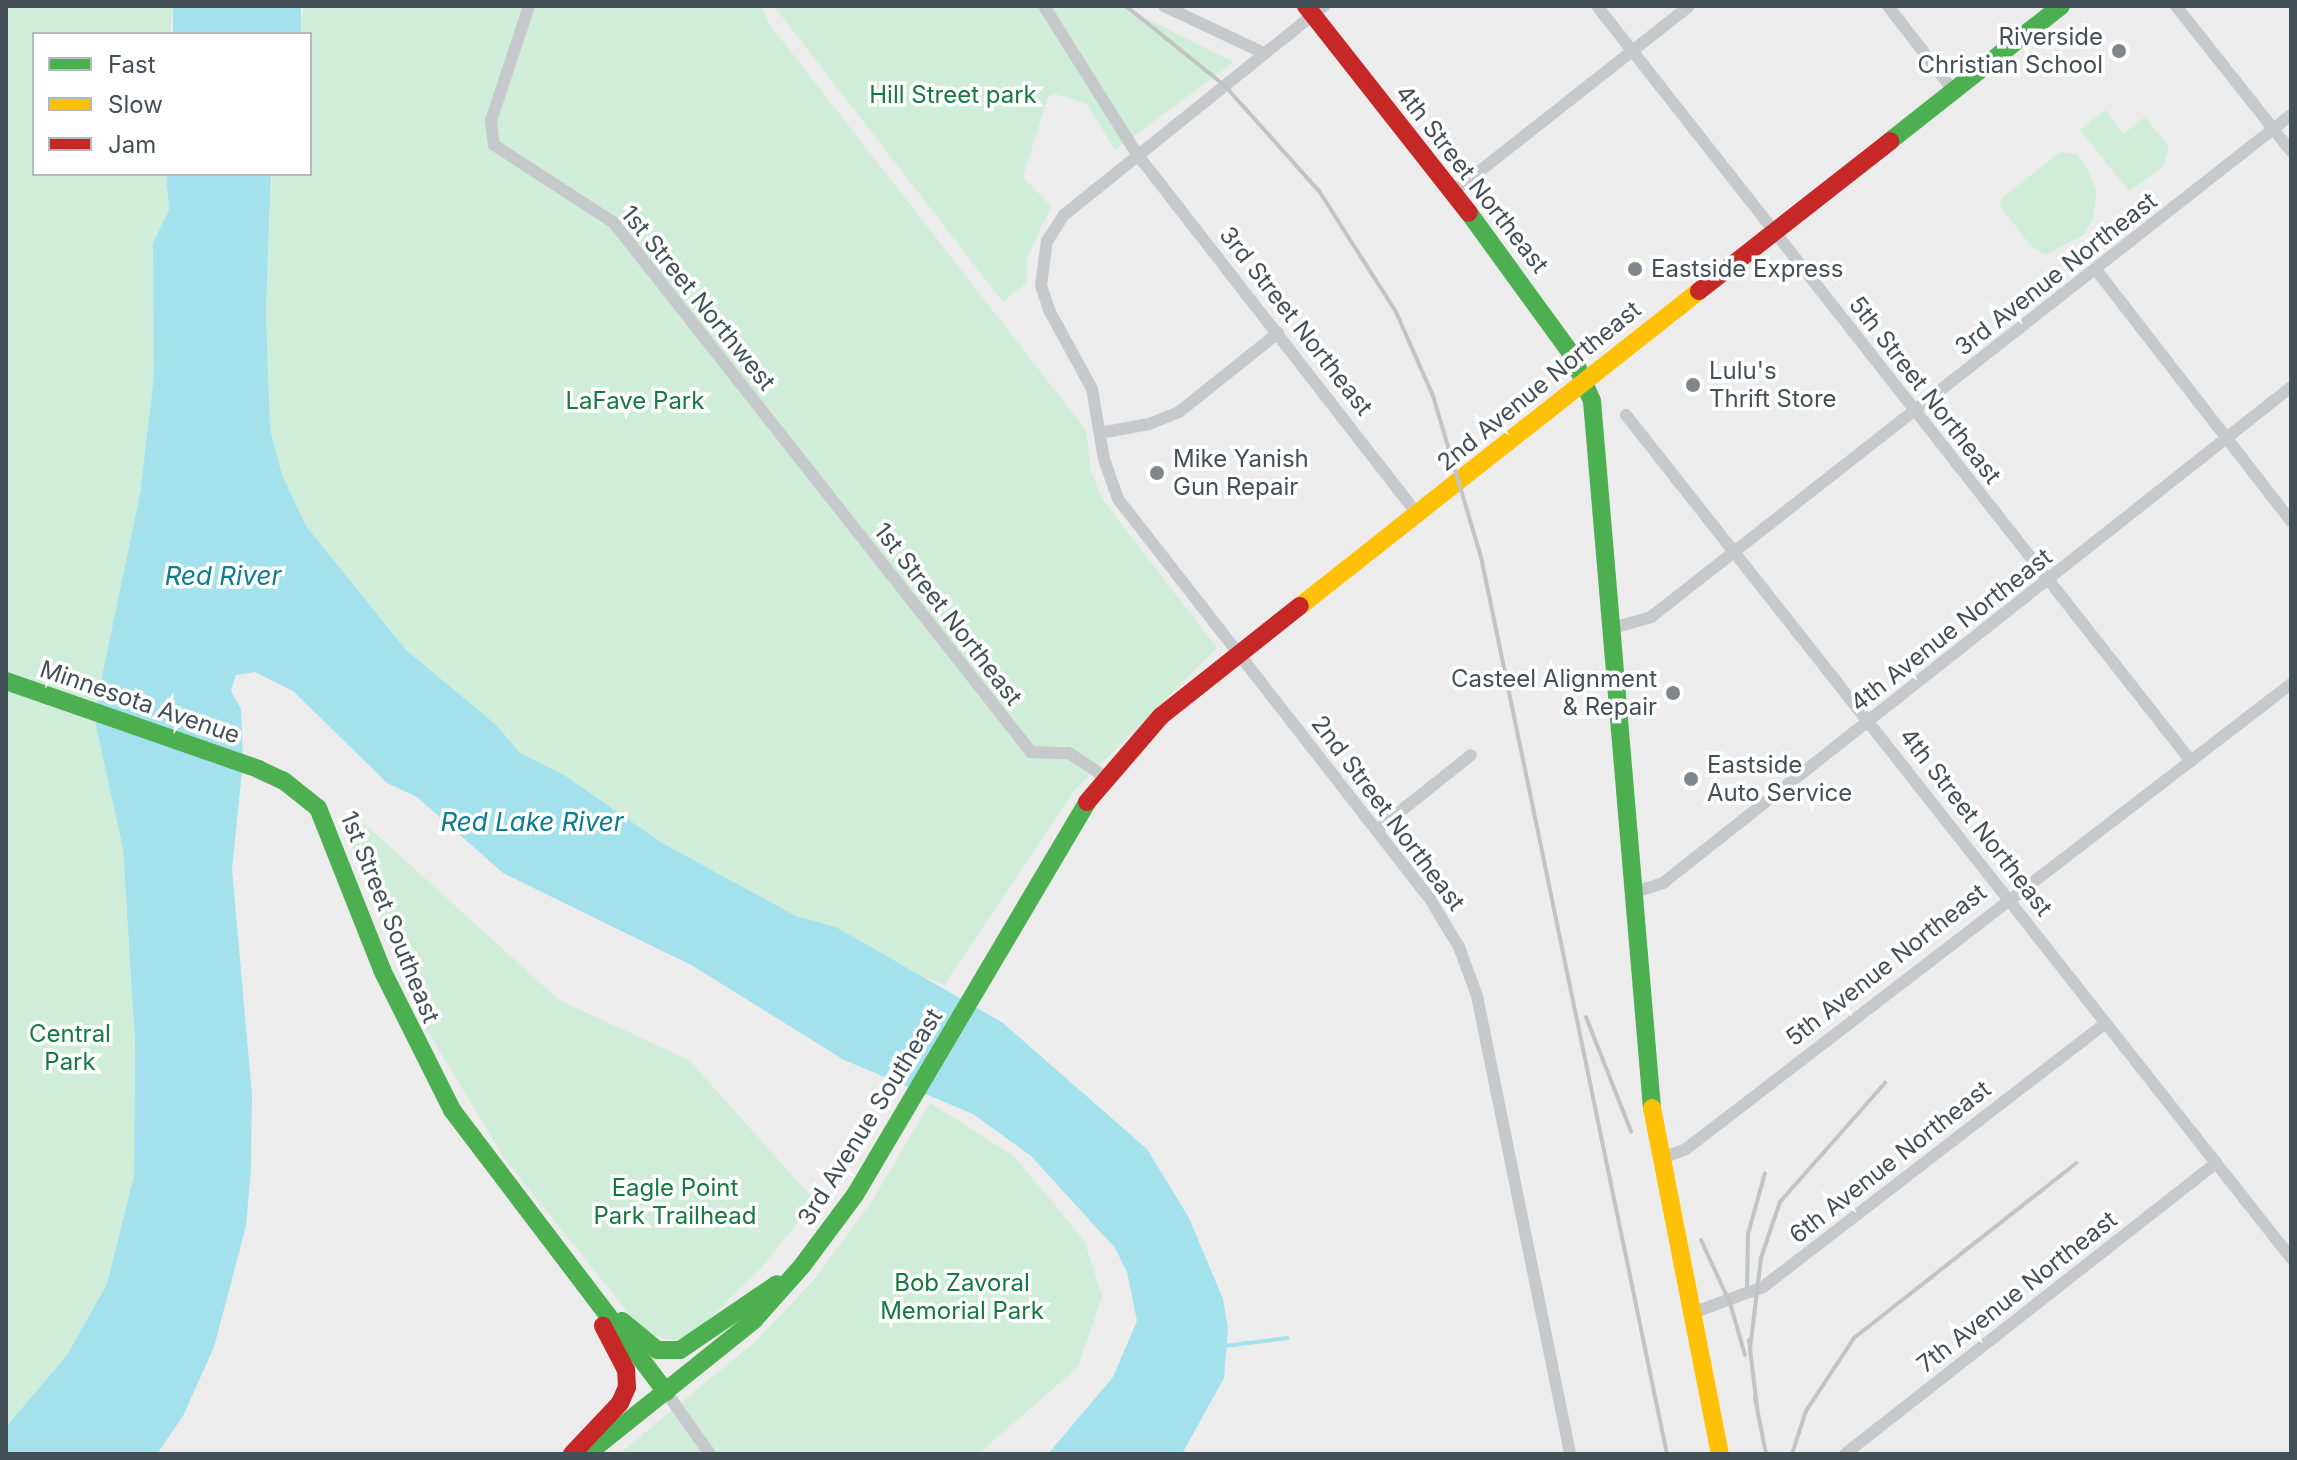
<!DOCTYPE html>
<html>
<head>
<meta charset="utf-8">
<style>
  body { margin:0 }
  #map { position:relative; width:2297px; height:1460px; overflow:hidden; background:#edecec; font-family:Inter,sans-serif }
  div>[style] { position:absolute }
  .green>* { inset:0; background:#cfedd8 }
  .water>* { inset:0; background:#a3e2ec; transform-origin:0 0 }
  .stream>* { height:4px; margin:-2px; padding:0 2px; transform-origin:2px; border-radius:2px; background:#a3e2ec }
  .street>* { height:12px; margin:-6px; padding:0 6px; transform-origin:6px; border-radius:6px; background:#c6c9cb }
  .fast>* { height:18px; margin:-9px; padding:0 9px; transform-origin:9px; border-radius:9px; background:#4caf50 }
  .slow>* { height:18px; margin:-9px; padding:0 9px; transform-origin:9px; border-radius:9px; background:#ffc107 }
  .jam>* { height:18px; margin:-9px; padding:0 9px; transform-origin:9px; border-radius:9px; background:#c62828 }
  .rail>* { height:4px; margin:-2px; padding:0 2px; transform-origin:2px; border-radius:2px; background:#c1c3c5 }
  .dots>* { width:22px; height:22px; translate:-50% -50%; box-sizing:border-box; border:4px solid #fff; border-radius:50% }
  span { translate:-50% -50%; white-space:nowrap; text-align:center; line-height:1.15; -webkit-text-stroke:7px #fff; paint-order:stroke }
  .poi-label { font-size:24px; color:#445058 }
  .right { translate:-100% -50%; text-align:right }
  .left { translate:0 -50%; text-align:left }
  .park-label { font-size:24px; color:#157940 }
  .street-label { font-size:24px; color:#445058 }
  .water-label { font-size:26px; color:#0b7d8f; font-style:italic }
  .frame { position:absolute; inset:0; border:8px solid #445058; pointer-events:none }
  .legend { position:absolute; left:32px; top:32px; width:280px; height:144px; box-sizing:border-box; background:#fff; border:2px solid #b4b9bc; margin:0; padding:10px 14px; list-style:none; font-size:24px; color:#445058 }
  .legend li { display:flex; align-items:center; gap:16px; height:40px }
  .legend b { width:40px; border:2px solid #b4b9bc }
</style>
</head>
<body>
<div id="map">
  <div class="green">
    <div style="clip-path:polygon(6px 6px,173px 6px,170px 34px,34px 34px,34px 174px,166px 174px,169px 210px,153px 243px,154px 375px,140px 494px,98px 694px,96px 726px,123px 849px,135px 1042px,134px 1175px,107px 1284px,67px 1355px,6px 1427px)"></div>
    <div style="clip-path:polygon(304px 6px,761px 6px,770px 25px,1086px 430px,1091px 472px,1103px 500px,1217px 648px,1074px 791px,944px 985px,914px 973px,836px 927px,796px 916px,662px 843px,564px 775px,520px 753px,494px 724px,406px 650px,306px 526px,282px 475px,270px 429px,266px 312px,272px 174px,310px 174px,310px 34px,297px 34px)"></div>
    <div style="clip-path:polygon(774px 6px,1121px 6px,1234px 62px,1115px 150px,1087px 104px,1055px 94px,1048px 97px,1023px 177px,1051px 206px,1027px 259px,1027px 282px,1003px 302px)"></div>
    <div style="clip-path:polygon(2105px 110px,2123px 134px,2145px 117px,2169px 147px,2163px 167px,2129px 191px,2080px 130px)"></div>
    <div style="clip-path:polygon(2060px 152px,2077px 154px,2088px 171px,2097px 191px,2093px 217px,2085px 234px,2045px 255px,2031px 246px,2000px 206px,2002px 198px)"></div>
    <div style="clip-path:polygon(343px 824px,366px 825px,559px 1000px,689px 1060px,815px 1201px,762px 1267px,696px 1332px,675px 1340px,647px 1336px,504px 1158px,422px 1022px)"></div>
    <div style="clip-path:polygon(930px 1103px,1014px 1156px,1084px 1240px,1102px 1296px,1078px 1367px,978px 1454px,619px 1454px,756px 1341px,813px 1281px,872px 1201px)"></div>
  </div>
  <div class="water">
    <div style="left:173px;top:6px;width:128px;height:28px"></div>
    <div style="clip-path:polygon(166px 174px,271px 174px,266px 312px,270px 429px,282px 475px,306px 526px,406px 650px,495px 724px,520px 753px,564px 775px,662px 843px,796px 916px,836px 927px,1003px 1023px,1147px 1149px,1189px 1218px,1223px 1299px,1228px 1329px,1224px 1378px,1182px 1454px,1048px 1454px,1113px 1377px,1137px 1321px,1127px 1272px,1115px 1248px,1031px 1156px,973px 1114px,844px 1060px,693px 966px,503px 873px,417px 797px,387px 783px,293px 691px,255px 672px,236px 675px,231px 691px,241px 709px,243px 762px,232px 869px,252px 1095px,251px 1169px,246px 1226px,214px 1347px,183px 1416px,157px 1454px,6px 1454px,6px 1427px,67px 1355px,107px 1284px,134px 1175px,135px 1042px,123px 849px,96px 726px,98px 695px,140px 494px,154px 375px,153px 243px,169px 210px)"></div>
  </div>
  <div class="stream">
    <div style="left:1224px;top:1346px;width:64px;rotate:-7.1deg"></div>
  </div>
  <div class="street">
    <div style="left:529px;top:6px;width:121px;rotate:108.3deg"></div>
    <div style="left:491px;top:121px;width:24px;rotate:83deg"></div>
    <div style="left:494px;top:145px;width:143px;rotate:33deg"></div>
    <div style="left:614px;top:223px;width:674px;rotate:51.75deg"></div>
    <div style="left:1031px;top:752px;width:38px;rotate:2deg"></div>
    <div style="left:1069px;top:753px;width:43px;rotate:33.7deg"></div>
    <div style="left:1044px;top:6px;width:175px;rotate:57.9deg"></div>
    <div style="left:1137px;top:154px;width:459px;rotate:52.1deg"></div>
    <div style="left:1164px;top:6px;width:110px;rotate:25.2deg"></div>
    <div style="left:1324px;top:6px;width:334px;rotate:141.2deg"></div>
    <div style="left:1064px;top:215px;width:31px;rotate:123deg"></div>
    <div style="left:1047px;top:241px;width:44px;rotate:97.8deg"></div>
    <div style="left:1041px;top:285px;width:26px;rotate:72deg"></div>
    <div style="left:1049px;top:310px;width:90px;rotate:61.4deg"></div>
    <div style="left:1092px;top:389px;width:71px;rotate:80.3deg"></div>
    <div style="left:1104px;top:459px;width:42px;rotate:70.7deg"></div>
    <div style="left:1118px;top:499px;width:507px;rotate:52.05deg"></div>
    <div style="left:1430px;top:899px;width:56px;rotate:58.9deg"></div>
    <div style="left:1459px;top:947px;width:52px;rotate:69.8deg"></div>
    <div style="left:1477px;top:996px;width:467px;rotate:78.5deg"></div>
    <div style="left:1597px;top:6px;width:961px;rotate:51.81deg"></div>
    <div style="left:1888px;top:6px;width:106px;rotate:52.3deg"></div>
    <div style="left:2176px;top:6px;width:185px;rotate:51.6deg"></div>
    <div style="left:1453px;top:192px;width:300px;rotate:-38.2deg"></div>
    <div style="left:2097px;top:271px;width:316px;rotate:52.2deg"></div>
    <div style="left:1626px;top:415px;width:1074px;rotate:51.73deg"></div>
    <div style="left:1100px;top:433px;width:50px;rotate:-10.4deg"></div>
    <div style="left:1149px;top:424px;width:32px;rotate:-22deg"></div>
    <div style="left:1179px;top:412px;width:127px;rotate:-38.6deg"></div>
    <div style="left:1613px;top:628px;width:40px;rotate:-16deg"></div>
    <div style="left:1651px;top:617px;width:813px;rotate:-38.11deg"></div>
    <div style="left:1377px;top:830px;width:120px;rotate:-38.6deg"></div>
    <div style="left:1631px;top:893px;width:34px;rotate:-17deg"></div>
    <div style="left:1663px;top:883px;width:800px;rotate:-38.3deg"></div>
    <div style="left:1659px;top:1159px;width:29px;rotate:-20deg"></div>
    <div style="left:1686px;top:1149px;width:763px;rotate:-37.55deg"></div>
    <div style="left:1692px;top:1313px;width:76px;rotate:-20.1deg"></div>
    <div style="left:1763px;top:1287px;width:431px;rotate:-37.6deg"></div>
    <div style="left:666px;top:1392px;width:76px;rotate:54.6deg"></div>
    <div style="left:1845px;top:1454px;width:472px;rotate:-38.1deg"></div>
  </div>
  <div class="fast">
    <div style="left:1890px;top:141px;width:218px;rotate:-38.3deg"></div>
    <div style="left:1469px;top:213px;width:175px;rotate:54deg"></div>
    <div style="left:1572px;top:355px;width:50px;rotate:66.5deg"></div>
    <div style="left:1592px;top:401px;width:710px;rotate:85.15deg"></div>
    <div style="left:6px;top:681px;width:267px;rotate:19.2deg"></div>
    <div style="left:258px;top:769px;width:29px;rotate:25deg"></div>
    <div style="left:284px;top:781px;width:43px;rotate:38.5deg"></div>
    <div style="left:318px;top:808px;width:174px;rotate:68.4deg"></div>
    <div style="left:382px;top:970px;width:157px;rotate:63.4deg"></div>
    <div style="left:452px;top:1110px;width:354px;rotate:52.8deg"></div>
    <div style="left:622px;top:1321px;width:45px;rotate:39.6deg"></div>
    <div style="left:657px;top:1350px;width:23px"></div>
    <div style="left:680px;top:1350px;width:117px;rotate:-34.2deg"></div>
    <div style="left:587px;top:1454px;width:214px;rotate:-38.7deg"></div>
    <div style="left:754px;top:1320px;width:72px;rotate:-48.4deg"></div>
    <div style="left:802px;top:1266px;width:89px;rotate:-53.3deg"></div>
    <div style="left:855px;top:1195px;width:456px;rotate:-59.4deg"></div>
  </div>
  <div class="slow">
    <div style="left:1300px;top:606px;width:508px;rotate:-38.29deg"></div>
    <div style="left:1652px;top:1108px;width:353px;rotate:78.9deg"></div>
  </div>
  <div class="jam">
    <div style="left:1306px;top:6px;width:263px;rotate:51.8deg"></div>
    <div style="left:1699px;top:291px;width:243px;rotate:-38.1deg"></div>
    <div style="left:1087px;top:802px;width:113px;rotate:-49.3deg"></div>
    <div style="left:1161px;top:716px;width:177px;rotate:-38.4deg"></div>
    <div style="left:572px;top:1454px;width:70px;rotate:-46.7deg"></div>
    <div style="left:620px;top:1403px;width:17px;rotate:-66deg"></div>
    <div style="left:627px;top:1387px;width:17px;rotate:-93deg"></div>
    <div style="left:626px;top:1370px;width:50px;rotate:-117.6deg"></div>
  </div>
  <div class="rail">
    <div style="left:1126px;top:6px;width:127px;rotate:38.9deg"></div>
    <div style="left:1225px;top:86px;width:141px;rotate:48.2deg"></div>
    <div style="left:1319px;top:191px;width:143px;rotate:57.5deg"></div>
    <div style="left:1396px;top:312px;width:92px;rotate:66.2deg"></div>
    <div style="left:1433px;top:396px;width:168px;rotate:73.4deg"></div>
    <div style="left:1481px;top:557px;width:916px;rotate:78.29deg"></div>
    <div style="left:1586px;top:1017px;width:123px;rotate:68.5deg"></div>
    <div style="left:1701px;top:1240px;width:69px;rotate:65.3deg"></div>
    <div style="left:1730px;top:1303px;width:54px;rotate:73.9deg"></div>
    <div style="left:1747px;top:1288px;width:54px;rotate:-88.9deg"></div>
    <div style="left:1748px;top:1234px;width:63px;rotate:-74.4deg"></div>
    <div style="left:1749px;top:1340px;width:67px;rotate:83.2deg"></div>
    <div style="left:1750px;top:1349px;width:92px;rotate:-83.1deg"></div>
    <div style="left:1761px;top:1258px;width:59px;rotate:-71.3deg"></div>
    <div style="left:1780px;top:1202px;width:159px;rotate:-48.6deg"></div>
    <div style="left:1755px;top:1398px;width:57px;rotate:78.9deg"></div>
    <div style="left:1792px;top:1454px;width:45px;rotate:-72deg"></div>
    <div style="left:1806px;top:1411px;width:87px;rotate:-56.7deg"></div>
    <div style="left:1854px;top:1338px;width:283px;rotate:-38.2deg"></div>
  </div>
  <div class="dots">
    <div style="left:2119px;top:51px;background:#7f878c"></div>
    <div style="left:1635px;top:269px;background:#7f878c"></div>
    <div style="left:1693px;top:385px;background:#7f878c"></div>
    <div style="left:1157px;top:473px;background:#7f878c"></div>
    <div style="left:1673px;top:693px;background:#7f878c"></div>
    <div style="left:1691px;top:779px;background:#7f878c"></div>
  </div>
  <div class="poi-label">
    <span class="right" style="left:2103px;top:51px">Riverside<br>Christian School</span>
    <span class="left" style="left:1651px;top:269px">Eastside Express</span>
    <span class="left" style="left:1709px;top:385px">Lulu's<br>Thrift Store</span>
    <span class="left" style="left:1173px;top:473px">Mike Yanish<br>Gun Repair</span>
    <span class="right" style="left:1657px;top:693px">Casteel Alignment<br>&amp; Repair</span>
    <span class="left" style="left:1707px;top:779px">Eastside<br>Auto Service</span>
  </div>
  <div class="park-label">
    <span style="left:953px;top:95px">Hill Street park</span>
    <span style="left:635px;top:401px">LaFave Park</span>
    <span style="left:70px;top:1048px">Central<br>Park</span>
    <span style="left:675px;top:1202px">Eagle Point<br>Park Trailhead</span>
    <span style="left:962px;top:1297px">Bob Zavoral<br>Memorial Park</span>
  </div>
  <div class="street-label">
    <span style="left:1472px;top:179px;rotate:52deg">4th Street Northeast</span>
    <span style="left:2056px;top:274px;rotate:-38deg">3rd Avenue Northeast</span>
    <span style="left:698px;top:298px;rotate:51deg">1st Street Northwest</span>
    <span style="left:1296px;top:321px;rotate:52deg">3rd Street Northeast</span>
    <span style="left:1539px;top:386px;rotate:-39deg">2nd Avenue Northeast</span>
    <span style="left:1925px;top:390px;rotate:52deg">5th Street Northeast</span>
    <span style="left:948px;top:614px;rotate:52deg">1st Street Northeast</span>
    <span style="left:1951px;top:630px;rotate:-38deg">4th Avenue Northeast</span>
    <span style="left:140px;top:702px;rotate:19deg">Minnesota Avenue</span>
    <span style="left:1388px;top:813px;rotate:53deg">2nd Street Northeast</span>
    <span style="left:1976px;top:822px;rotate:52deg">4th Street Northeast</span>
    <span style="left:390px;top:917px;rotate:68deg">1st Street Southeast</span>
    <span style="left:1886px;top:965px;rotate:-38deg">5th Avenue Northeast</span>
    <span style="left:870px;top:1117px;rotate:-58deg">3rd Avenue Southeast</span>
    <span style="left:1890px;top:1162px;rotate:-38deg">6th Avenue Northeast</span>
    <span style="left:2017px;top:1292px;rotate:-38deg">7th Avenue Northeast</span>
  </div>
  <div class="water-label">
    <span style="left:223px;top:576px">Red River</span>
    <span style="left:532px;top:822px">Red Lake River</span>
  </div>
  <div class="frame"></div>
  <ul class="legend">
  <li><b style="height:10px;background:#4caf50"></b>Fast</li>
  <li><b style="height:10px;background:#ffc107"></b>Slow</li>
  <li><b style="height:10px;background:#c62828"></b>Jam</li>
  </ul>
</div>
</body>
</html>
